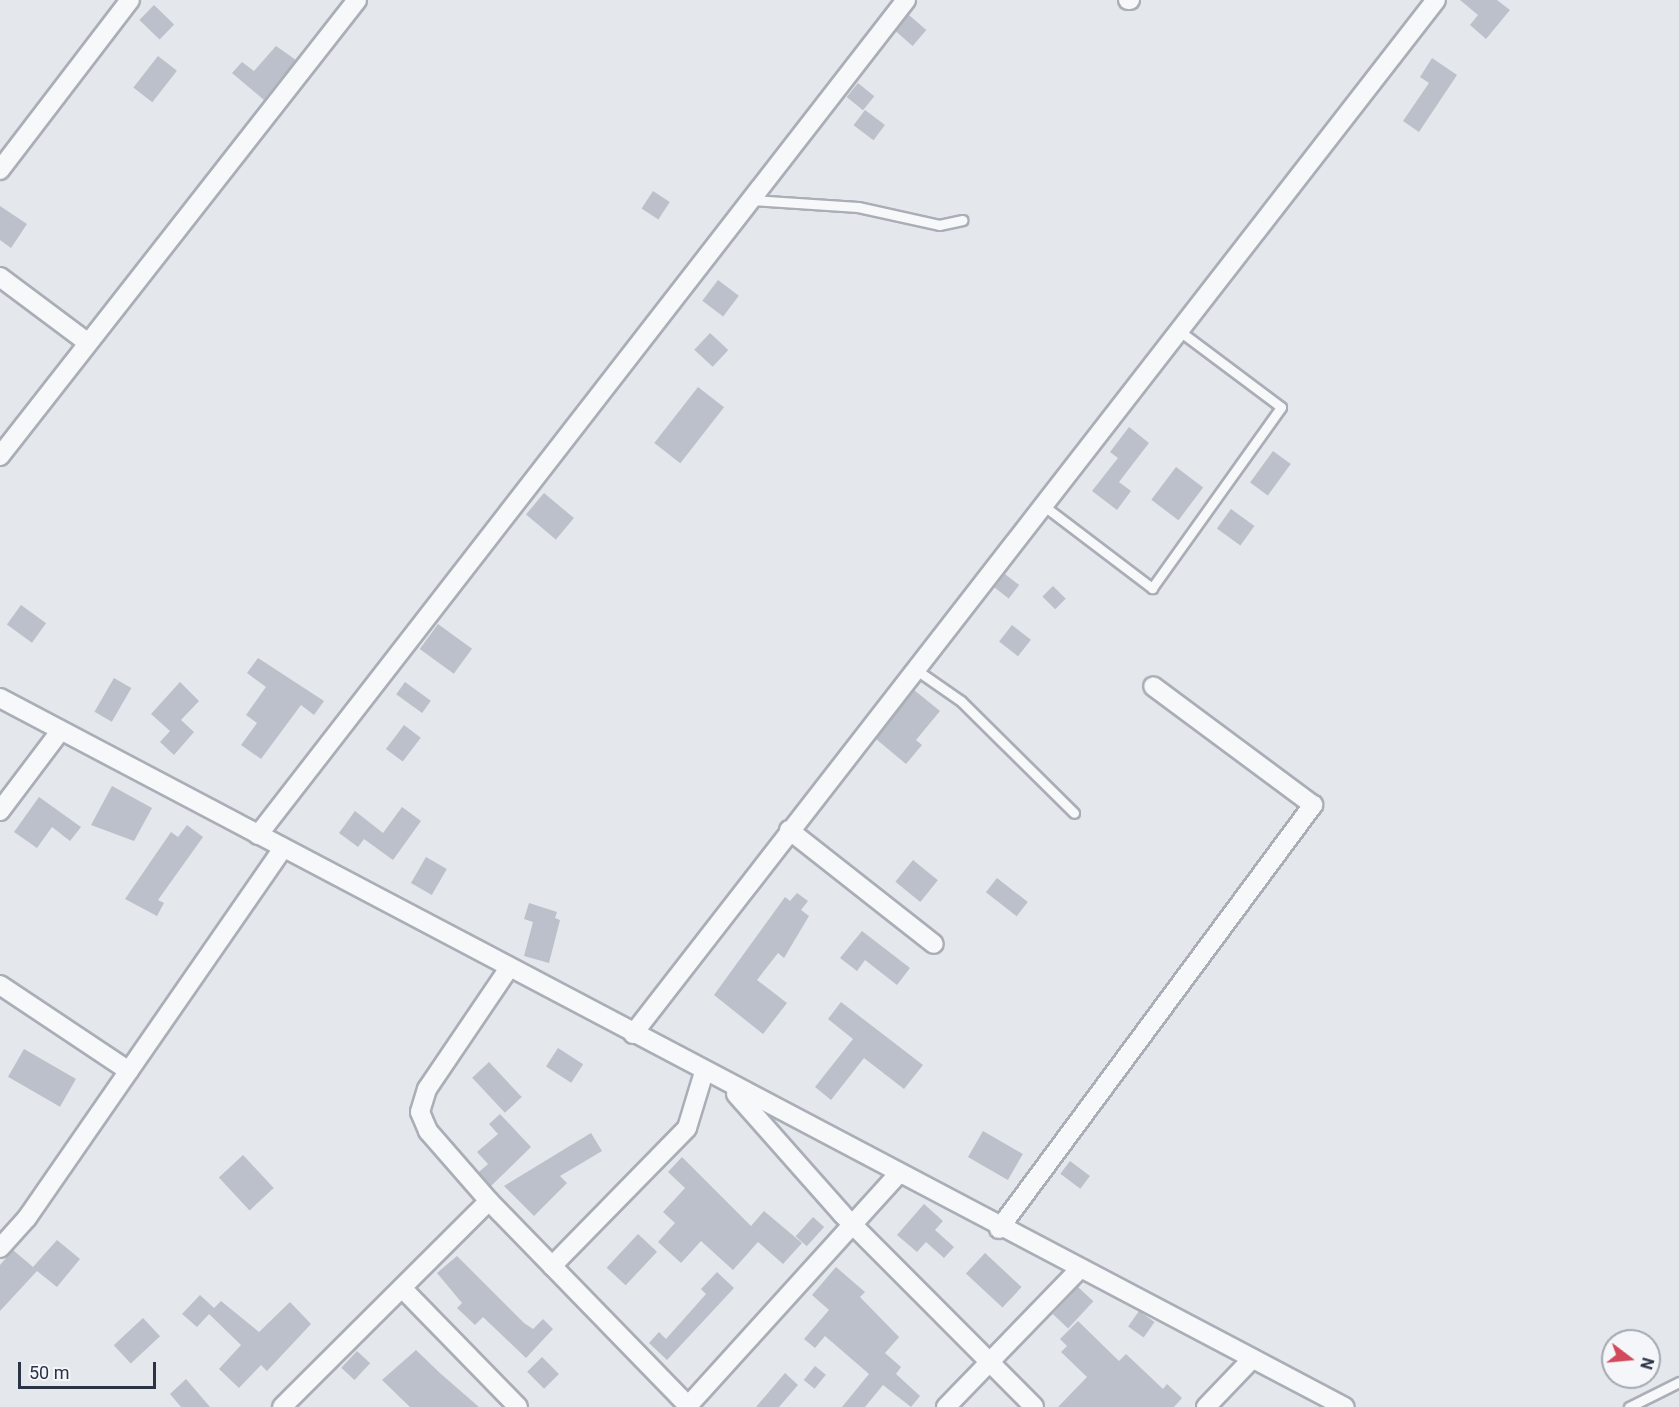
<!DOCTYPE html>
<html>
<head>
<meta charset="utf-8">
<style>
  body { margin:0 }
  #map { position:relative; width:1679px; height:1407px; overflow:hidden; background:#e4e7ec; font-family:Roboto,sans-serif }
  div>[style] { position:absolute }
  .building>* { inset:0; background:#bbc0ca; transform-origin:0 0 }
  .roads { filter:drop-shadow(2px 0 #a9aeb7) drop-shadow(-2px 0 #a9aeb7) drop-shadow(0 2px #a9aeb7) drop-shadow(0 -2px #a9aeb7) }
  .service>* { height:9px; margin:-4.5px; padding:0 4.5px; transform-origin:4.5px; border-radius:4.5px; background:#f7f8fa }
  .minor>* { height:18px; margin:-9px; padding:0 9px; transform-origin:9px; border-radius:9px; background:#f7f8fa }
  span { translate:-50% -50%; white-space:nowrap; text-align:center; line-height:1.15; -webkit-text-stroke:6px #f4f6f9; paint-order:stroke }
  .north { position:absolute; left:1601px; top:1329px; width:60px; height:60px; box-sizing:border-box; background:#f4f6f9; border:2px solid #a4a8b1; border-radius:50%; rotate:106deg; font-size:16px; font-weight:700; line-height:24px; text-align:center; color:#2b3445 }
  .north::after { content:''; display:block; margin:auto; width:21px; height:27px; background:#d1495b; clip-path:polygon(50% 0,100% 100%,50% 72%,0 100%) }
  .scale { position:absolute; left:18px; top:1362px; width:138px; height:27px; box-sizing:border-box; border:3px solid #2b3445; border-top:0; padding-left:8px; font-size:18px; line-height:21px; white-space:nowrap; color:#2b3445; -webkit-text-stroke:4px #f4f6f9; paint-order:stroke }
</style>
</head>
<body>
<div id="map">
  <div class="building">
    <div style="clip-path:polygon(1460px 0,1497px 0,1510px 10px,1486px 39px,1470px 25px,1478px 15px)"></div>
    <div style="left:154px;top:5px;width:28px;height:21px;rotate:44deg"></div>
    <div style="left:909px;top:15px;width:23px;height:21px;rotate:41deg"></div>
    <div style="clip-path:polygon(276px 46px,296px 60px,264px 100px,232px 73px,242px 62px,254px 71px)"></div>
    <div style="left:158px;top:56px;width:24px;height:40px;rotate:38deg"></div>
    <div style="clip-path:polygon(1432px 58px,1457px 75px,1419px 132px,1403px 121px,1429px 83px,1420px 77px)"></div>
    <div style="left:858px;top:83px;width:21px;height:18px;rotate:39deg"></div>
    <div style="left:865px;top:110px;width:25px;height:19px;rotate:37deg"></div>
    <div style="left:653px;top:191px;width:20px;height:21px;rotate:33deg"></div>
    <div style="clip-path:polygon(0 206px,27px 224px,11px 248px,0 240px)"></div>
    <div style="left:718px;top:280px;width:26px;height:26px;rotate:37deg"></div>
    <div style="left:710px;top:333px;width:25px;height:23px;rotate:43deg"></div>
    <div style="left:698px;top:387px;width:33px;height:71px;rotate:38deg"></div>
    <div style="clip-path:polygon(1129px 427px,1149px 443px,1119px 482px,1131px 491px,1117px 510px,1092px 491px,1118px 458px,1110px 452px)"></div>
    <div style="left:1273px;top:451px;width:22px;height:39px;rotate:36deg"></div>
    <div style="left:1176px;top:467px;width:34px;height:41px;rotate:37deg"></div>
    <div style="left:544px;top:493px;width:39px;height:28px;rotate:40deg"></div>
    <div style="left:1231px;top:509px;width:29px;height:24px;rotate:36deg"></div>
    <div style="left:1005px;top:574px;width:18px;height:17px;rotate:38deg"></div>
    <div style="left:1053px;top:586px;width:18px;height:15px;rotate:45deg"></div>
    <div style="left:21px;top:605px;width:31px;height:24px;rotate:36deg"></div>
    <div style="left:438px;top:624px;width:42px;height:31px;rotate:36deg"></div>
    <div style="left:1012px;top:625px;width:24px;height:21px;rotate:38deg"></div>
    <div style="clip-path:polygon(258px 658px,324px 701px,314px 715px,301px 705px,261px 759px,241px 745px,257px 723px,246px 715px,266px 687px,247px 673px)"></div>
    <div style="left:114px;top:678px;width:20px;height:39px;rotate:30deg"></div>
    <div style="clip-path:polygon(180px 682px,199px 701px,181px 720px,194px 732px,174px 755px,160px 742px,170px 731px,151px 714px)"></div>
    <div style="left:405px;top:682px;width:32px;height:15px;rotate:36deg"></div>
    <div style="clip-path:polygon(914px 690px,940px 711px,916px 740px,922px 745px,906px 764px,876px 739px)"></div>
    <div style="left:404px;top:725px;width:21px;height:30px;rotate:37deg"></div>
    <div style="clip-path:polygon(112px 786px,152px 808px,134px 841px,91px 825px)"></div>
    <div style="clip-path:polygon(39px 797px,81px 827px,70px 841px,52px 827px,37px 848px,14px 832px)"></div>
    <div style="clip-path:polygon(402px 807px,421px 821px,393px 860px,364px 839px,358px 847px,339px 833px,355px 811px,383px 833px)"></div>
    <div style="clip-path:polygon(187px 825px,203px 837px,158px 900px,164px 903px,157px 916px,125px 899px,171px 832px,178px 837px)"></div>
    <div style="left:426px;top:857px;width:24px;height:30px;rotate:30deg"></div>
    <div style="left:913px;top:860px;width:32px;height:28px;rotate:39deg"></div>
    <div style="left:997px;top:878px;width:39px;height:18px;rotate:38deg"></div>
    <div style="clip-path:polygon(797px 893px,808px 901px,801px 910px,809px 916px,784px 958px,778px 953px,757px 980px,787px 1003px,763px 1034px,714px 995px,785px 897px,790px 901px)"></div>
    <div style="clip-path:polygon(529px 903px,557px 912px,555px 918px,560px 920px,549px 963px,524px 956px,533px 922px,524px 919px)"></div>
    <div style="clip-path:polygon(862px 931px,910px 968px,897px 985px,865px 960px,857px 971px,840px 958px)"></div>
    <div style="clip-path:polygon(841px 1002px,923px 1065px,904px 1089px,864px 1058px,831px 1100px,815px 1087px,853px 1039px,828px 1019px)"></div>
    <div style="left:558px;top:1048px;width:30px;height:22px;rotate:33deg"></div>
    <div style="left:24px;top:1049px;width:60px;height:32px;rotate:30deg"></div>
    <div style="left:489px;top:1062px;width:48px;height:23px;rotate:47deg"></div>
    <div style="clip-path:polygon(500px 1114px,531px 1147px,491px 1186px,479px 1172px,488px 1164px,477px 1152px,498px 1134px,489px 1124px)"></div>
    <div style="left:983px;top:1131px;width:46px;height:30px;rotate:30deg"></div>
    <div style="clip-path:polygon(591px 1133px,602px 1151px,560px 1176px,567px 1183px,534px 1216px,504px 1186px)"></div>
    <div style="left:243px;top:1155px;width:45px;height:33px;rotate:47deg"></div>
    <div style="clip-path:polygon(682px 1157px,751px 1226px,764px 1211px,802px 1243px,783px 1264px,758px 1242px,733px 1270px,701px 1241px,681px 1263px,658px 1242px,675px 1223px,663px 1212px,685px 1188px,668px 1172px)"></div>
    <div style="left:1070px;top:1161px;width:25px;height:16px;rotate:37deg"></div>
    <div style="clip-path:polygon(924px 1204px,943px 1221px,935px 1230px,954px 1247px,944px 1258px,926px 1242px,917px 1252px,897px 1235px)"></div>
    <div style="left:813px;top:1217px;width:15px;height:26px;rotate:42deg"></div>
    <div style="left:638px;top:1234px;width:26px;height:46px;rotate:43deg"></div>
    <div style="clip-path:polygon(57px 1240px,80px 1259px,57px 1287px,37px 1271px,0 1311px,0 1265px,13px 1250px,33px 1267px)"></div>
    <div style="left:985px;top:1253px;width:50px;height:28px;rotate:43deg"></div>
    <div style="clip-path:polygon(457px 1256px,524px 1323px,533px 1329px,543px 1319px,553px 1329px,526px 1358px,483px 1317px,475px 1325px,457px 1308px,462px 1303px,437px 1273px)"></div>
    <div style="clip-path:polygon(836px 1267px,865px 1292px,860px 1297px,899px 1337px,885px 1353px,901px 1367px,896px 1374px,920px 1396px,911px 1407px,883px 1385px,865px 1407px,842px 1407px,869px 1374px,825px 1336px,815px 1348px,804px 1339px,829px 1310px,812px 1295px)"></div>
    <div style="clip-path:polygon(717px 1272px,734px 1288px,667px 1360px,649px 1343px,659px 1332px,666px 1339px,706px 1294px,701px 1289px)"></div>
    <div style="left:1078px;top:1287px;width:21px;height:37px;rotate:43deg"></div>
    <div style="clip-path:polygon(200px 1295px,214px 1308px,221px 1301px,259px 1332px,290px 1302px,311px 1324px,267px 1371px,261px 1365px,239px 1388px,219px 1369px,241px 1345px,209px 1314px,197px 1327px,182px 1314px)"></div>
    <div style="left:1139px;top:1311px;width:19px;height:19px;rotate:35deg"></div>
    <div style="left:143px;top:1318px;width:25px;height:40px;rotate:47deg"></div>
    <div style="clip-path:polygon(1078px 1321px,1119px 1361px,1126px 1354px,1163px 1389px,1167px 1384px,1182px 1398px,1174px 1407px,1058px 1407px,1087px 1377px,1061px 1352px,1067px 1346px,1060px 1339px)"></div>
    <div style="clip-path:polygon(416px 1350px,441px 1374px,479px 1407px,410px 1407px,382px 1380px)"></div>
    <div style="left:357px;top:1351px;width:18px;height:23px;rotate:43deg"></div>
    <div style="left:542px;top:1357px;width:24px;height:21px;rotate:45deg"></div>
    <div style="left:815px;top:1366px;width:14px;height:18px;rotate:39deg"></div>
    <div style="clip-path:polygon(785px 1373px,798px 1385px,779px 1407px,756px 1407px)"></div>
    <div style="clip-path:polygon(186px 1379px,210px 1407px,181px 1407px,170px 1394px)"></div>
  </div>
  <div class="roads">
    <div class="service">
      <div style="left:752px;top:200px;width:106px;rotate:3.8deg"></div>
      <div style="left:858px;top:207px;width:83px;rotate:12.5deg"></div>
      <div style="left:939px;top:225px;width:24px;rotate:-12deg"></div>
      <div style="left:1044px;top:506px;width:136px;rotate:37.2deg"></div>
      <div style="left:1152px;top:588px;width:222px;rotate:-54.5deg"></div>
      <div style="left:1281px;top:407px;width:129px;rotate:-143.2deg"></div>
      <div style="left:915px;top:669px;width:56px;rotate:34.8deg"></div>
      <div style="left:961px;top:701px;width:159px;rotate:44.7deg"></div>
      <div style="left:1629px;top:1407px;width:56px;rotate:-26.6deg"></div>
    </div>
    <div class="minor">
      <div style="left:1128px;top:0;width:2px"></div>
      <div style="left:0;top:170px;width:214px;rotate:-52.6deg"></div>
      <div style="left:0;top:277px;width:109px;rotate:36.8deg"></div>
      <div style="left:0;top:456px;width:579px;rotate:-51.94deg"></div>
      <div style="left:0;top:698px;width:1520px;rotate:27.8deg"></div>
      <div style="left:0;top:811px;width:101px;rotate:-53deg"></div>
      <div style="left:789px;top:830px;width:184px;rotate:38.2deg"></div>
      <div style="left:258px;top:835px;width:1057px;rotate:-52.19deg"></div>
      <div style="left:509px;top:968px;width:146px;rotate:124.1deg"></div>
      <div style="left:427px;top:1089px;width:24px;rotate:107deg"></div>
      <div style="left:420px;top:1112px;width:21px;rotate:67deg"></div>
      <div style="left:428px;top:1131px;width:93px;rotate:48.9deg"></div>
      <div style="left:489px;top:1201px;width:287px;rotate:45.8deg"></div>
      <div style="left:0;top:985px;width:155px;rotate:33.7deg"></div>
      <div style="left:633px;top:1034px;width:1309px;rotate:-52.17deg"></div>
      <div style="left:736px;top:1094px;width:160px;rotate:48.5deg"></div>
      <div style="left:842px;top:1214px;width:272px;rotate:45.1deg"></div>
      <div style="left:999px;top:1229px;width:528px;rotate:-53.48deg"></div>
      <div style="left:1313px;top:805px;width:199px;rotate:-143.4deg"></div>
      <div style="left:0;top:1248px;width:40px;rotate:-48deg"></div>
      <div style="left:27px;top:1218px;width:450px;rotate:-55.3deg"></div>
      <div style="left:552px;top:1266px;width:193px;rotate:-45.6deg"></div>
      <div style="left:687px;top:1128px;width:59px;rotate:-73.1deg"></div>
      <div style="left:402px;top:1288px;width:166px;rotate:45.7deg"></div>
      <div style="left:282px;top:1407px;width:292px;rotate:-44.9deg"></div>
      <div style="left:687px;top:1407px;width:313px;rotate:-47.8deg"></div>
      <div style="left:946px;top:1407px;width:190px;rotate:-45.9deg"></div>
      <div style="left:1206px;top:1407px;width:65px;rotate:-46.2deg"></div>
    </div>
  </div>
  <div class="north">N</div>
  <div class="scale">50 m</div>
</div>
</body>
</html>
